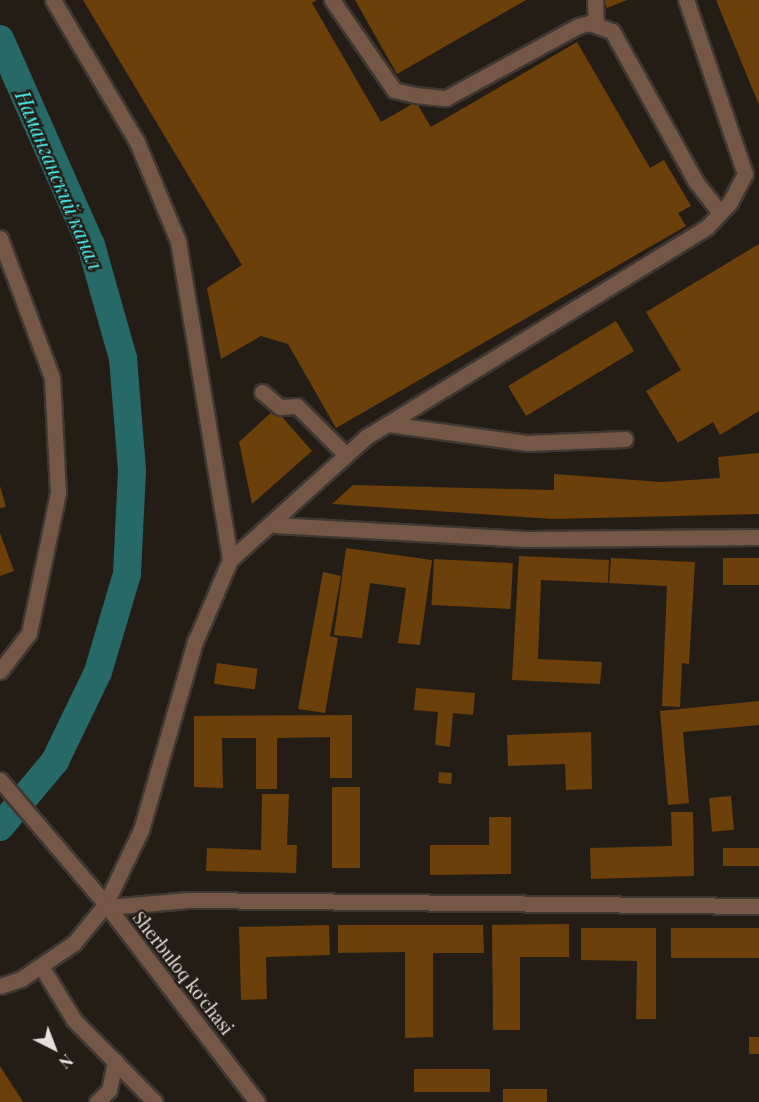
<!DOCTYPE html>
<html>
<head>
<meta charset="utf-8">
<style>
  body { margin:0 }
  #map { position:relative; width:759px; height:1102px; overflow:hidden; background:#241d16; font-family:"Playfair Display",serif }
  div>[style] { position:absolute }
  .canal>* { height:28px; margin:-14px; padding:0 14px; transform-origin:14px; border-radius:14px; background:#276869 }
  .building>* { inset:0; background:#6b400a; transform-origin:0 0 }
  .roads { filter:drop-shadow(2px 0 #3f3832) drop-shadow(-2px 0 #3f3832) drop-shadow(0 2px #3f3832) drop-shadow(0 -2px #3f3832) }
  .service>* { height:15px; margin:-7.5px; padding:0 7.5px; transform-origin:7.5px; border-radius:7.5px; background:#755745 }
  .minor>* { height:15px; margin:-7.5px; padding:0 7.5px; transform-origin:7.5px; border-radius:7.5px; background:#755745 }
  span { translate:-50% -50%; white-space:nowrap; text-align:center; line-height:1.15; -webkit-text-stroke:5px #241d16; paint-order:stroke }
  .street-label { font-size:18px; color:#e5e0dc }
  .water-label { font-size:20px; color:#4bfbfe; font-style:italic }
  .north { position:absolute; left:24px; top:1018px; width:60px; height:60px; -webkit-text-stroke:4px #241d16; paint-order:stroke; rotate:138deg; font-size:16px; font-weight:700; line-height:24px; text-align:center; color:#e5e0dc }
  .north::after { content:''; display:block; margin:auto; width:21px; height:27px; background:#e5e0dc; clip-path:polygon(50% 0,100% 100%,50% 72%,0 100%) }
</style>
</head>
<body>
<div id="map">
  <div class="canal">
    <div style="left:0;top:39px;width:225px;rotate:66.2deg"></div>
    <div style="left:91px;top:245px;width:117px;rotate:74.2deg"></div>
    <div style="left:123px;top:358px;width:113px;rotate:85.4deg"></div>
    <div style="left:132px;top:471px;width:103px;rotate:92.8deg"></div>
    <div style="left:127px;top:574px;width:102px;rotate:106.5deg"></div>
    <div style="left:98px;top:672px;width:99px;rotate:115.8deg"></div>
    <div style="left:55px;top:761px;width:86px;rotate:129.8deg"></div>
  </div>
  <div class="building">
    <div style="clip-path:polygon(83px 0,317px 0,312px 3px,381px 122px,416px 102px,431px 127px,577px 42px,650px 168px,664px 160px,691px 206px,678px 213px,686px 226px,336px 428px,288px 344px,261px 336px,221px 359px,207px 288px,242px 265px)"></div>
    <div style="clip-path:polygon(355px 0,526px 0,397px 74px)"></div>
    <div style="clip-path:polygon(604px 0,627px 0,607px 8px)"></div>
    <div style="clip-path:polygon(716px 0,759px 0,759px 105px)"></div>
    <div style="clip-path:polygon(759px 244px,759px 411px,720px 435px,713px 422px,678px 443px,646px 391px,681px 370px,646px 312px)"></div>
    <div style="left:616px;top:321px;width:35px;height:126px;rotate:59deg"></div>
    <div style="clip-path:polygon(275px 409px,312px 451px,252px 504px,239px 442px)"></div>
    <div style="clip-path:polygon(759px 453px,759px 514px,553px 519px,332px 504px,353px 485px,554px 490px,554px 474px,661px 482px,720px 478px,718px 457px)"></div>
    <div style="clip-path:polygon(0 486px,6px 507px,0 508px)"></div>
    <div style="clip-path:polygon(0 533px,14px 571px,0 576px)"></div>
    <div style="clip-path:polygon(346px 548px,432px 560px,420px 645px,398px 643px,406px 588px,370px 583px,362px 638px,334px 635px)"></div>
    <div style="clip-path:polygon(519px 556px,609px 560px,608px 583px,541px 580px,538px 659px,602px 662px,600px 684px,512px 680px)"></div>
    <div style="clip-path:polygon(611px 558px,695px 562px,689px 664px,682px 663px,680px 707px,662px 706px,667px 586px,609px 583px)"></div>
    <div style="left:759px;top:558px;width:27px;height:36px;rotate:90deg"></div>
    <div style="left:434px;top:559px;width:79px;height:46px;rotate:3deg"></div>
    <div style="clip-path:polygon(323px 572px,341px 576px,330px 636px,338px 638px,325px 713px,298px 709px)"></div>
    <div style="left:217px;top:663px;width:41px;height:21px;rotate:8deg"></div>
    <div style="clip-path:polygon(416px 688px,475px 693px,473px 715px,453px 713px,450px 747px,435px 745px,438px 712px,414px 710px)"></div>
    <div style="clip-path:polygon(759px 701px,759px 725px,683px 732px,689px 803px,668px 805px,660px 711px)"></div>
    <div style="clip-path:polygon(352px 715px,352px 778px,330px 778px,330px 737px,277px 738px,277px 789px,256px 789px,256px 738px,222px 738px,223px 788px,194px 787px,194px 716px)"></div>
    <div style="clip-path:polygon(591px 732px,592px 789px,566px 790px,565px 764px,508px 766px,507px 735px)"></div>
    <div style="left:439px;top:772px;width:13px;height:11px;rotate:4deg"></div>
    <div style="left:332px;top:787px;width:28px;height:81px"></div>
    <div style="clip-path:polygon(262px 794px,289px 794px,287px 845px,297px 845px,296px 873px,206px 871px,207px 848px,261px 850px)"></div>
    <div style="left:731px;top:796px;width:34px;height:22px;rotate:85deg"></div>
    <div style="clip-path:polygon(671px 812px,693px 812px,694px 876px,591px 879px,590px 848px,672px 846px)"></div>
    <div style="clip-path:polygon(489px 817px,511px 817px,511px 874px,430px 875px,430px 845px,489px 845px)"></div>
    <div style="left:759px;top:848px;width:18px;height:36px;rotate:90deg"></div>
    <div style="clip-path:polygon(569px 924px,569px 957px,520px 957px,520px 1030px,493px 1030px,492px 925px)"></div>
    <div style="clip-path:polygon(329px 925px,330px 955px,266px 957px,267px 999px,241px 1000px,239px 927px)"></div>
    <div style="clip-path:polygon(338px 925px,483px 925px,484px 953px,433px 953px,433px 1037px,405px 1038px,405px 952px,338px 953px)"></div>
    <div style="clip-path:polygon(581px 928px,656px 928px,656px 1019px,636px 1019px,637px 961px,581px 960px)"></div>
    <div style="left:671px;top:928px;width:88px;height:30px"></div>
    <div style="left:749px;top:1037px;width:10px;height:17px"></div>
    <div style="clip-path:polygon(0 1066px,23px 1102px,0 1102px)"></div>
    <div style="left:490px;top:1069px;width:23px;height:76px;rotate:90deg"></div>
    <div style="left:547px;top:1089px;width:13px;height:44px;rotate:90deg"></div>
  </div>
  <div class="roads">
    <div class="service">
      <div style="left:53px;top:0;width:165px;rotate:59.4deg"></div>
      <div style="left:137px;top:142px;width:107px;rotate:67.5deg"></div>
      <div style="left:178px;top:241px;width:323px;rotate:80.7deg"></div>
      <div style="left:332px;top:0;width:109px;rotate:55.4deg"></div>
      <div style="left:394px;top:90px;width:22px;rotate:13deg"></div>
      <div style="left:415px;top:95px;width:31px;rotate:6deg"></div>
      <div style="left:446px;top:98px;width:150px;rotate:-28.6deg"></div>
      <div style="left:578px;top:26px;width:11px;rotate:-15deg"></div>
      <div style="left:589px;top:23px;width:24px;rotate:19deg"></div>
      <div style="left:612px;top:31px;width:173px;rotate:60.9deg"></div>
      <div style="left:696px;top:182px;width:39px;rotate:52deg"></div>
      <div style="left:595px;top:0;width:25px;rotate:88deg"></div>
      <div style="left:262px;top:392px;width:23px;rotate:40deg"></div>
      <div style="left:280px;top:407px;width:17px;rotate:-3deg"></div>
      <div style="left:297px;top:406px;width:66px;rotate:45deg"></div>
      <div style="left:387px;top:424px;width:141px;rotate:7.7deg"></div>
      <div style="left:527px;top:443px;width:98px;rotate:-2.3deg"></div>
      <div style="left:41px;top:966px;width:63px;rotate:58.6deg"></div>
      <div style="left:74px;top:1020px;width:115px;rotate:45.4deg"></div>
      <div style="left:0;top:986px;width:22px;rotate:-18deg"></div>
      <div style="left:21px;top:979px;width:64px;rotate:-34.2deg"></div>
      <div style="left:74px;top:943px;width:49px;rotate:-50.8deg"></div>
      <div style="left:105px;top:905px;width:83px;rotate:-64.4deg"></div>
      <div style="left:141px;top:830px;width:196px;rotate:-74deg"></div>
      <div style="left:195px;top:642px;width:89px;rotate:-66.9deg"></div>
      <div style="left:230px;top:560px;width:183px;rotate:-42.1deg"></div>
      <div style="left:366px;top:437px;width:400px;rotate:-31.6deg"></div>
      <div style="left:707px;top:227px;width:34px;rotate:-47deg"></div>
      <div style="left:730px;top:202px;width:32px;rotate:-62deg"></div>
      <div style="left:745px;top:174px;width:184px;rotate:-108.7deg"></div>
      <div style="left:97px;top:1102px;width:17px;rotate:-45deg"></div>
      <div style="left:109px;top:1090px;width:30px;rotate:-78deg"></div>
    </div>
    <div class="minor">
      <div style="left:0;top:238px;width:149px;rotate:69.6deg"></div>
      <div style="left:52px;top:378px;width:115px;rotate:87deg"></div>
      <div style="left:58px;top:493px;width:143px;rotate:101.7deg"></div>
      <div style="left:29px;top:633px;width:48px;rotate:127.3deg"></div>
      <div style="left:275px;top:525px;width:251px;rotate:3.2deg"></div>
      <div style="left:526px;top:539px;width:233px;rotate:-0.5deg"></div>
      <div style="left:0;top:780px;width:167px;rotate:49.6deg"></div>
      <div style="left:108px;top:907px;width:245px;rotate:52.6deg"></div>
      <div style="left:108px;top:907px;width:81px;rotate:-4.9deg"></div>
      <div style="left:189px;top:900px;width:570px;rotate:0.6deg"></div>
    </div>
  </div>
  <div class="street-label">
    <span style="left:183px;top:973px;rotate:52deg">Sherbuloq koʻchasi</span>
  </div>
  <div class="water-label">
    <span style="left:60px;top:180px;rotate:67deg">Наманганский канал</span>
  </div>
  <div class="north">N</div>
</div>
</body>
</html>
